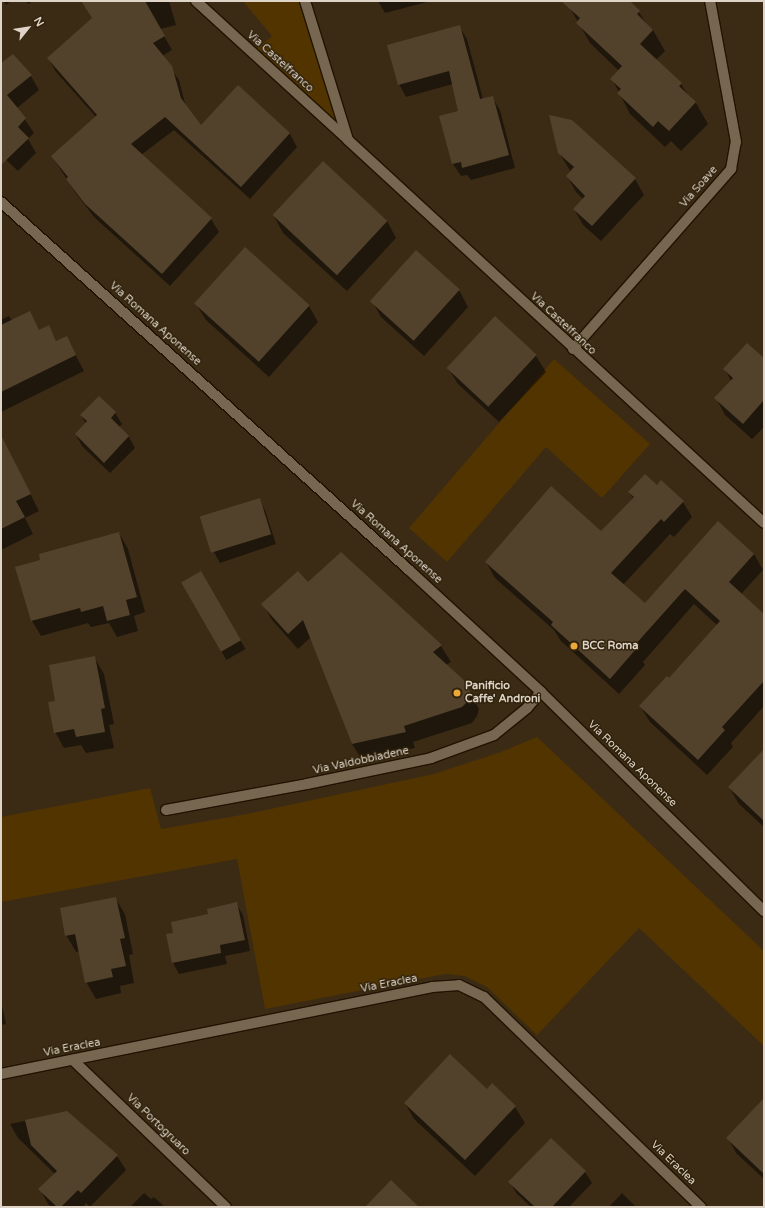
<!DOCTYPE html>
<html>
<head>
<meta charset="utf-8">
<style>
  body { margin:0 }
  #map { position:relative; width:765px; height:1208px; overflow:hidden; background:#3b2b15; font-family:"Varela Round",sans-serif }
  div>[style] { position:absolute }
  .green>* { inset:0; background:#513400 }
  .shadow>* { inset:0; background:#0007; transform-origin:0 0 }
  .building>* { inset:0; background:#52422b; transform-origin:0 0 }
  .roads { filter:drop-shadow(1px 0 #211301) drop-shadow(-1px 0 #211301) drop-shadow(0 1px #211301) drop-shadow(0 -1px #211301) }
  .minor>* { height:10px; margin:-5px; padding:0 5px; transform-origin:5px; border-radius:5px; background:#786750 }
  .tertiary>* { height:10px; margin:-5px; padding:0 5px; transform-origin:5px; border-radius:5px; background:#786750 }
  .dots>* { width:11px; height:11px; translate:-50% -50%; box-sizing:border-box; border:2px solid #30220b; border-radius:50% }
  span { translate:-50% -50%; white-space:nowrap; text-align:center; line-height:1.15; -webkit-text-stroke:3px #30220b; paint-order:stroke }
  .street-label { font-size:11px; color:#ded4c7 }
  .poi-label { font-size:11px; color:#ded4c7; font-weight:700 }
  .left { translate:0 -50%; text-align:left }
  .frame { position:absolute; inset:0; border:2px solid #ded4c7; pointer-events:none }
  .north { position:absolute; left:8px; top:8px; width:40px; height:40px; -webkit-text-stroke:3px #30220b; paint-order:stroke; rotate:60deg; font-size:11px; font-weight:700; line-height:16px; text-align:center; color:#ded4c7 }
  .north::after { content:''; display:block; margin:auto; width:14px; height:18px; background:#ded4c7; clip-path:polygon(50% 0,100% 100%,50% 72%,0 100%) }
</style>
</head>
<body>
<div id="map">
  <div class="green">
    <div style="clip-path:polygon(243px 1px,305px 1px,348px 140px,252px 53px,272px 36px)"></div>
    <div style="clip-path:polygon(554px 359px,650px 444px,602px 498px,546px 447px,447px 562px,409px 528px)"></div>
    <div style="clip-path:polygon(537px 737px,764px 951px,764px 1046px,639px 928px,537px 1035px,487px 987px,465px 976px,445px 974px,265px 1009px,237px 859px,1px 902px,1px 817px,150px 788px,161px 829px,247px 814px,434px 774px,501px 752px)"></div>
  </div>
  <div class="shadow">
    <div style="clip-path:polygon(4px 1px,11px 1px,6px 5px)"></div>
    <div style="clip-path:polygon(26px 1px,33px 1px,28px 4px)"></div>
    <div style="clip-path:polygon(81px 1px,169px 1px,176px 25px,160px 29px,172px 50px,162px 56px,179px 80px,186px 107px,201px 126px,238px 86px,290px 134px,297px 147px,250px 199px,174px 130px,141px 155px,211px 219px,219px 232px,170px 286px,94px 217px,75px 192px,52px 156px,96px 117px,56px 72px,48px 58px,93px 19px)"></div>
    <div style="clip-path:polygon(378px 1px,431px 1px,385px 13px)"></div>
    <div style="clip-path:polygon(576px 1px,628px 1px,639px 12px,647px 25px,653px 30px,665px 51px,656px 60px,681px 84px,688px 95px,696px 103px,708px 124px,681px 151px,671px 141px,665px 147px,630px 114px,612px 79px,619px 71px,590px 43px,570px 8px)"></div>
    <div style="clip-path:polygon(459px 26px,467px 39px,483px 99px,492px 97px,500px 110px,515px 168px,471px 180px,467px 175px,461px 176px,453px 164px,459px 112px,453px 84px,406px 97px,399px 84px)"></div>
    <div style="clip-path:polygon(13px 55px,31px 76px,39px 90px,17px 108px,34px 133px,28px 139px,36px 153px,18px 171px,1px 155px,1px 60px,3px 62px)"></div>
    <div style="clip-path:polygon(559px 153px,635px 179px,644px 195px,601px 241px,583px 225px,574px 209px,583px 199px,576px 192px,567px 176px,571px 172px)"></div>
    <div style="clip-path:polygon(274px 216px,387px 221px,396px 238px,347px 291px,283px 233px)"></div>
    <div style="clip-path:polygon(459px 290px,468px 307px,424px 356px,381px 317px,372px 301px)"></div>
    <div style="clip-path:polygon(196px 304px,309px 306px,318px 322px,269px 377px,206px 320px)"></div>
    <div style="clip-path:polygon(29px 313px,39px 331px,48px 326px,57px 342px,66px 337px,84px 371px,1px 412px,1px 320px,9px 316px,12px 321px)"></div>
    <div style="clip-path:polygon(536px 356px,546px 372px,499px 422px,458px 384px,448px 368px)"></div>
    <div style="clip-path:polygon(764px 359px,764px 427px,752px 439px,725px 415px,716px 398px,731px 381px,725px 369px)"></div>
    <div style="clip-path:polygon(115px 413px,122px 424px,119px 427px,129px 437px,135px 448px,110px 473px,82px 446px,76px 435px,86px 424px,81px 415px)"></div>
    <div style="clip-path:polygon(1px 436px,39px 511px,25px 518px,33px 534px,1px 550px)"></div>
    <div style="clip-path:polygon(657px 487px,683px 502px,692px 517px,674px 537px,670px 534px,623px 585px,645px 604px,754px 554px,763px 570px,741px 594px,764px 615px,764px 706px,731px 743px,733px 747px,707px 775px,650px 722px,640px 706px,669px 679px,718px 626px,694px 604px,643px 662px,645px 665px,619px 694px,561px 641px,554px 630px,495px 578px,486px 562px,601px 532px,633px 498px,629px 492px)"></div>
    <div style="clip-path:polygon(259px 500px,265px 510px,276px 544px,220px 563px,214px 552px)"></div>
    <div style="clip-path:polygon(119px 533px,128px 549px,145px 612px,134px 616px,138px 631px,117px 637px,109px 623px,91px 627px,88px 623px,41px 636px,32px 621px,41px 561px)"></div>
    <div style="clip-path:polygon(341px 553px,441px 646px,451px 662px,446px 665px,465px 683px,479px 709px,477px 716px,472px 723px,413px 742px,415px 748px,362px 760px,352px 744px,311px 637px,298px 649px,272px 620px,263px 604px,308px 583px)"></div>
    <div style="left:201px;top:572px;width:89px;height:22px;rotate:60deg"></div>
    <div style="clip-path:polygon(94px 657px,104px 674px,114px 724px,109px 725px,114px 748px,86px 753px,81px 745px,64px 748px,55px 732px,56px 701px)"></div>
    <div style="clip-path:polygon(764px 751px,764px 827px,739px 804px,729px 787px)"></div>
    <div style="clip-path:polygon(115px 898px,125px 914px,133px 954px,129px 955px,134px 983px,120px 986px,121px 993px,96px 999px,86px 982px,80px 951px,76px 952px,66px 935px)"></div>
    <div style="clip-path:polygon(236px 903px,243px 915px,250px 951px,225px 956px,227px 964px,179px 974px,173px 963px,167px 935px,175px 934px,209px 915px)"></div>
    <div style="clip-path:polygon(1px 1001px,6px 1024px,1px 1025px)"></div>
    <div style="clip-path:polygon(764px 1100px,764px 1179px,736px 1153px,728px 1138px)"></div>
    <div style="clip-path:polygon(405px 1103px,515px 1107px,525px 1123px,475px 1176px,414px 1119px)"></div>
    <div style="clip-path:polygon(66px 1112px,117px 1156px,126px 1170px,90px 1207px,86px 1203px,83px 1207px,51px 1207px,48px 1204px,40px 1189px,55px 1174px,18px 1138px,10px 1124px)"></div>
    <div style="clip-path:polygon(551px 1139px,585px 1172px,592px 1183px,569px 1207px,531px 1207px,516px 1193px,510px 1182px)"></div>
    <div style="clip-path:polygon(144px 1193px,151px 1199px,154px 1197px,165px 1207px,130px 1207px)"></div>
    <div style="clip-path:polygon(622px 1193px,636px 1207px,609px 1207px)"></div>
  </div>
  <div class="building">
    <div style="clip-path:polygon(81px 1px,145px 1px,165px 36px,153px 43px,172px 66px,181px 98px,201px 125px,238px 85px,290px 133px,241px 187px,165px 117px,131px 144px,212px 218px,162px 274px,85px 204px,66px 179px,68px 177px,51px 156px,97px 115px,47px 58px,92px 18px)"></div>
    <div style="clip-path:polygon(561px 1px,630px 1px,640px 11px,637px 14px,653px 30px,640px 44px,682px 83px,679px 86px,696px 102px,669px 131px,658px 121px,653px 127px,617px 93px,621px 89px,610px 79px,622px 66px,576px 23px,580px 18px)"></div>
    <div style="clip-path:polygon(460px 25px,480px 99px,493px 96px,509px 155px,462px 168px,461px 162px,452px 164px,439px 116px,458px 111px,449px 71px,398px 85px,387px 45px)"></div>
    <div style="clip-path:polygon(13px 54px,32px 75px,7px 95px,26px 118px,18px 127px,29px 138px,1px 165px,1px 63px)"></div>
    <div style="clip-path:polygon(549px 115px,572px 120px,636px 178px,592px 226px,573px 209px,585px 196px,566px 176px,574px 167px,558px 153px)"></div>
    <div style="left:323px;top:161px;width:88px;height:74px;rotate:43deg"></div>
    <div style="left:245px;top:247px;width:87px;height:76px;rotate:42deg"></div>
    <div style="left:416px;top:250px;width:59px;height:69px;rotate:42deg"></div>
    <div style="clip-path:polygon(30px 311px,39px 330px,49px 325px,56px 341px,67px 336px,76px 355px,1px 392px,1px 325px)"></div>
    <div style="left:495px;top:316px;width:57px;height:71px;rotate:43deg"></div>
    <div style="clip-path:polygon(747px 343px,764px 358px,764px 400px,743px 424px,714px 398px,733px 378px,723px 369px)"></div>
    <div style="clip-path:polygon(99px 396px,116px 412px,111px 418px,129px 436px,104px 463px,75px 434px,87px 421px,80px 415px)"></div>
    <div style="clip-path:polygon(1px 435px,31px 494px,16px 501px,25px 517px,1px 529px)"></div>
    <div style="clip-path:polygon(645px 474px,657px 485px,661px 480px,684px 501px,664px 522px,661px 519px,611px 573px,645px 603px,718px 521px,754px 554px,729px 582px,764px 614px,764px 681px,722px 727px,725px 730px,698px 760px,639px 706px,667px 676px,669px 678px,720px 621px,685px 589px,634px 646px,636px 649px,610px 679px,551px 625px,553px 622px,485px 562px,551px 486px,601px 531px,634px 497px,628px 492px)"></div>
    <div style="left:260px;top:498px;width:38px;height:63px;rotate:73deg"></div>
    <div style="clip-path:polygon(119px 532px,137px 597px,126px 600px,130px 615px,107px 621px,103px 606px,81px 612px,80px 608px,31px 621px,15px 567px,40px 560px,39px 554px)"></div>
    <div style="clip-path:polygon(341px 552px,442px 645px,433px 652px,466px 682px,470px 692px,469px 700px,462px 707px,404px 726px,406px 732px,352px 744px,303px 620px,288px 634px,261px 604px,298px 571px,308px 582px)"></div>
    <div style="left:201px;top:571px;width:80px;height:23px;rotate:60deg"></div>
    <div style="clip-path:polygon(95px 656px,105px 708px,101px 709px,105px 732px,76px 737px,74px 729px,54px 733px,48px 702px,55px 701px,49px 665px)"></div>
    <div style="clip-path:polygon(764px 749px,764px 821px,728px 787px)"></div>
    <div style="clip-path:polygon(116px 897px,125px 938px,120px 939px,126px 966px,111px 969px,113px 977px,85px 983px,75px 934px,65px 936px,60px 908px)"></div>
    <div style="clip-path:polygon(237px 902px,245px 940px,220px 945px,221px 953px,172px 963px,166px 934px,173px 933px,171px 922px,208px 914px,207px 909px)"></div>
    <div style="clip-path:polygon(450px 1054px,487px 1089px,492px 1083px,516px 1106px,465px 1160px,404px 1103px)"></div>
    <div style="clip-path:polygon(764px 1098px,764px 1174px,726px 1138px)"></div>
    <div style="clip-path:polygon(67px 1111px,118px 1155px,81px 1193px,78px 1190px,61px 1207px,57px 1207px,38px 1189px,57px 1171px,31px 1145px,25px 1120px)"></div>
    <div style="clip-path:polygon(551px 1138px,586px 1171px,552px 1207px,535px 1207px,508px 1182px)"></div>
    <div style="clip-path:polygon(391px 1180px,419px 1207px,365px 1207px)"></div>
  </div>
  <div class="roads">
    <div class="minor">
      <div style="left:196px;top:1px;width:206px;rotate:42.4deg"></div>
      <div style="left:305px;top:1px;width:145px;rotate:72.8deg"></div>
      <div style="left:348px;top:140px;width:565px;rotate:42.63deg"></div>
      <div style="left:573px;top:349px;width:240px;rotate:-48.7deg"></div>
      <div style="left:731px;top:169px;width:27px;rotate:-80deg"></div>
      <div style="left:736px;top:142px;width:143px;rotate:-100.4deg"></div>
      <div style="left:166px;top:810px;width:143px;rotate:-10.4deg"></div>
      <div style="left:307px;top:784px;width:127px;rotate:-11.8deg"></div>
      <div style="left:431px;top:758px;width:67px;rotate:-20.1deg"></div>
      <div style="left:494px;top:735px;width:43px;rotate:-39.3deg"></div>
      <div style="left:527px;top:708px;width:21px;rotate:-49deg"></div>
      <div style="left:73px;top:1060px;width:212px;rotate:43.9deg"></div>
      <div style="left:1px;top:1074px;width:440px;rotate:-11.4deg"></div>
      <div style="left:432px;top:987px;width:27px;rotate:-4deg"></div>
      <div style="left:459px;top:985px;width:28px;rotate:26deg"></div>
      <div style="left:484px;top:997px;width:302px;rotate:44.1deg"></div>
    </div>
    <div class="tertiary">
      <div style="left:1px;top:202px;width:549px;rotate:42.05deg"></div>
      <div style="left:409px;top:570px;width:180px;rotate:42.7deg"></div>
      <div style="left:541px;top:692px;width:313px;rotate:44.5deg"></div>
    </div>
  </div>
  <div class="dots">
    <div style="left:574px;top:646px;background:#eca93a"></div>
    <div style="left:457px;top:693px;background:#eca93a"></div>
  </div>
  <div class="street-label">
    <span style="left:280px;top:62px;rotate:42deg">Via Castelfranco</span>
    <span style="left:699px;top:187px;rotate:-49deg">Via Soave</span>
    <span style="left:155px;top:324px;rotate:42deg">Via Romana Aponense</span>
    <span style="left:563px;top:324px;rotate:43deg">Via Castelfranco</span>
    <span style="left:396px;top:542px;rotate:42deg">Via Romana Aponense</span>
    <span style="left:361px;top:761px;rotate:-12deg">Via Valdobbiadene</span>
    <span style="left:632px;top:764px;rotate:44deg">Via Romana Aponense</span>
    <span style="left:389px;top:984px;rotate:-11deg">Via Eraclea</span>
    <span style="left:72px;top:1048px;rotate:-11deg">Via Eraclea</span>
    <span style="left:158px;top:1125px;rotate:44deg">Via Portogruaro</span>
    <span style="left:673px;top:1163px;rotate:44deg">Via Eraclea</span>
  </div>
  <div class="poi-label">
    <span class="left" style="left:582px;top:646px">BCC Roma</span>
    <span class="left" style="left:465px;top:693px">Panificio<br>Caffe' Androni</span>
  </div>
  <div class="frame"></div>
  <div class="north">N</div>
</div>
</body>
</html>
